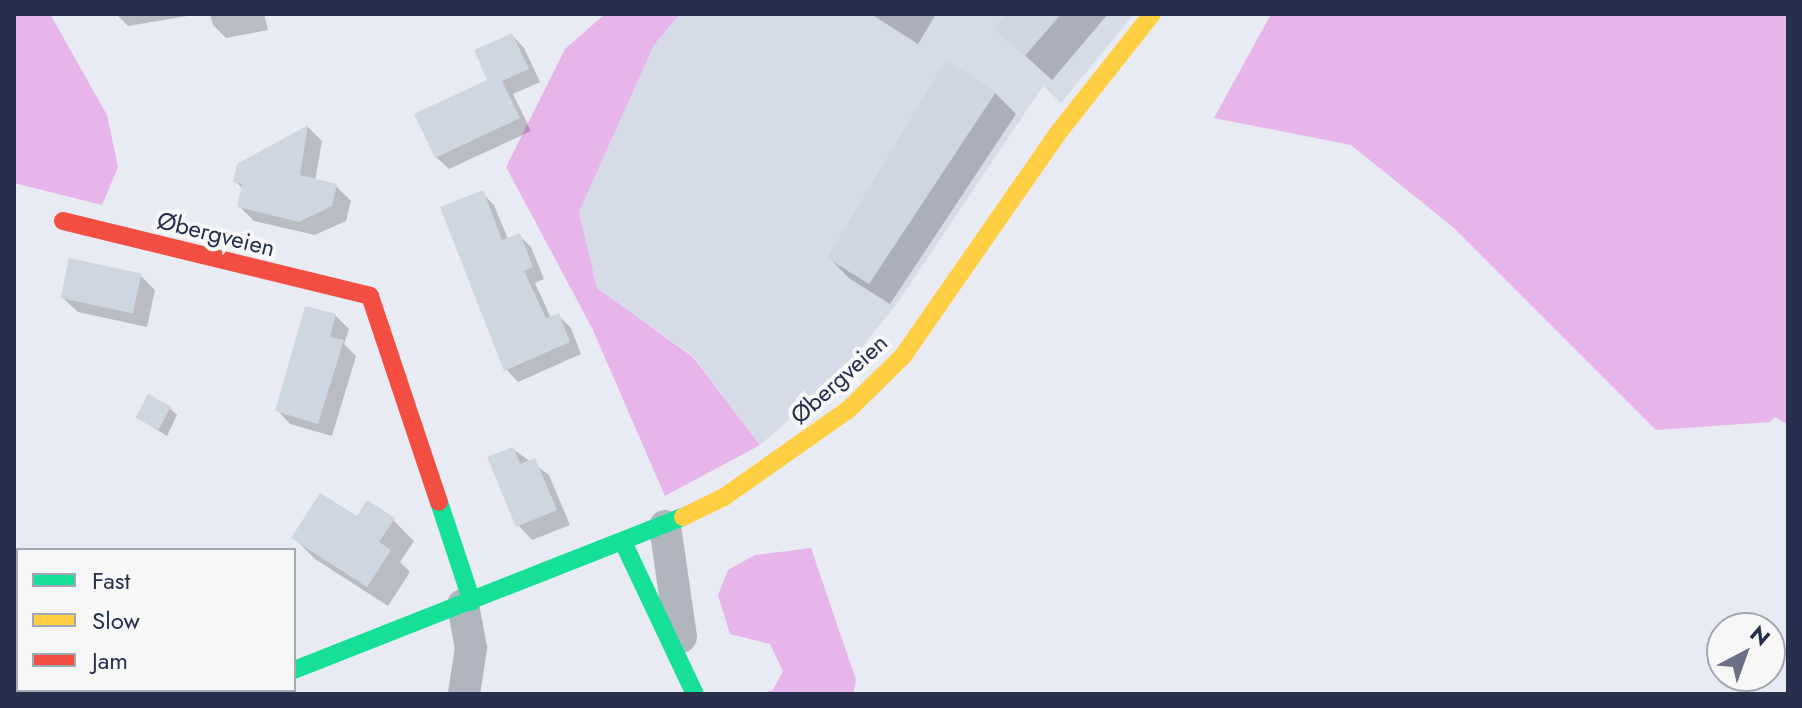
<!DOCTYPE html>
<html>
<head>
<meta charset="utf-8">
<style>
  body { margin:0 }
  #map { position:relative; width:1802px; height:708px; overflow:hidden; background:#e8ebf3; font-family:Jost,sans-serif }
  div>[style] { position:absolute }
  .built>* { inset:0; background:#d6dbe8 }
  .forest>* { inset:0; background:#e8b5eb }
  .shadow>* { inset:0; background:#0003 }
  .building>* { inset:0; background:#ced6e2; transform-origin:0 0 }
  .street>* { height:32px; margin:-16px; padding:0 16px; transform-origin:16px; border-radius:16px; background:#b0b5bf }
  .fast>* { height:18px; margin:-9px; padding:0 9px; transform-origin:9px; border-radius:9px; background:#16e098 }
  .slow>* { height:18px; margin:-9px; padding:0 9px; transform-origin:9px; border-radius:9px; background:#ffcf43 }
  .jam>* { height:18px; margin:-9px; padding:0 9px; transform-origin:9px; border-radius:9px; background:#f24e42 }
  span { translate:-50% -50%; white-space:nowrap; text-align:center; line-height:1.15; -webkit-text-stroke:8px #f7f7f7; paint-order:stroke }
  .street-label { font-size:24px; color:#26304c }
  .frame { position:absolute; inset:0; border:16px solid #26304c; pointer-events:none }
  .legend { position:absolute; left:16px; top:548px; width:280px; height:144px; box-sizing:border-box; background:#f7f7f7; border:2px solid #a3a7b3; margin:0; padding:10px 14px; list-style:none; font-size:24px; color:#26304c }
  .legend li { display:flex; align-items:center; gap:16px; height:40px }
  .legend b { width:40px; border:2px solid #a3a7b3 }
  .north { position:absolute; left:1706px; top:612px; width:80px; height:80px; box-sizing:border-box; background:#f7f7f7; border:2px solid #a3a7b3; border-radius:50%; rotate:41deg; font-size:22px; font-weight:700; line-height:32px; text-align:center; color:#26304c }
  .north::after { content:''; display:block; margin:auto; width:28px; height:36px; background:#6a7186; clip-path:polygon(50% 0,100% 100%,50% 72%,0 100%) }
</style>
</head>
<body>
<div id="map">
  <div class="built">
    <div style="clip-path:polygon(680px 14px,1134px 14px,1061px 103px,1043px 86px,896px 305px,838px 377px,760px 445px,693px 356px,597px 288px,579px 212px,654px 45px)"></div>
  </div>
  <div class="forest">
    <div style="clip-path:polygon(14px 14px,50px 14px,107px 115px,118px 167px,102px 205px,14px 183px)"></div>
    <div style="clip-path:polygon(605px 14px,680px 14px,654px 45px,579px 212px,597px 288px,693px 357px,760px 445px,665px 496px,592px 328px,506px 167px,565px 49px)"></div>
    <div style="clip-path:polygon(1271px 14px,1788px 14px,1788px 425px,1775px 417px,1770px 422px,1656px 430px,1454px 228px,1351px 145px,1214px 118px)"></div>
    <div style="clip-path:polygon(811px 548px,856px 680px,853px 694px,758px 694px,773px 690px,783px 671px,770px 644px,730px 634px,718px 595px,728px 570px,755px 555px)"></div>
  </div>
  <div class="shadow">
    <div style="clip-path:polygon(116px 14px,199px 14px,128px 26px)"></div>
    <div style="clip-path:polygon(210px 14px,264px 14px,268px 30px,226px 38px,213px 25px)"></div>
    <div style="clip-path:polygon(871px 14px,936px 14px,918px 44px)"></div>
    <div style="clip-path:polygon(1007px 14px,1108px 14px,1052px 80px,996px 29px)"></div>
    <div style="clip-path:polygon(512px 35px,524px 48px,540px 82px,513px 94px,531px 131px,449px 169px,436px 157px,490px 80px)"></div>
    <div style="clip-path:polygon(995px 93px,1016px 114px,890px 304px,850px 279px,829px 258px)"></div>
    <div style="clip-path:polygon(308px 127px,322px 141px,315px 181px,336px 186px,351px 201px,346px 221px,315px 235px,254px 221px,239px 206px,243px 189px,235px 181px)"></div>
    <div style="clip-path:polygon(482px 193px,494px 205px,508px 239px,519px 235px,531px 247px,544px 279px,535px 283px,551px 318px,558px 315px,571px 328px,581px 354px,518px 382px,506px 369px)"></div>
    <div style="clip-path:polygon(140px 275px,155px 290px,147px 327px,78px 312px,63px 298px)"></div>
    <div style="clip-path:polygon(335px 315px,349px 329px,344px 344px,356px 356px,332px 436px,290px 424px,277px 410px)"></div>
    <div style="clip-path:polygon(170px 408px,177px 415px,167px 436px,138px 418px)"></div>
    <div style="clip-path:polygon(513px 449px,549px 475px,570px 525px,532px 540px,518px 525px)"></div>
    <div style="clip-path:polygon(393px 520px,414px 541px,400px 562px,410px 572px,388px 606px,315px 559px,294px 538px)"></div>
    <div style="clip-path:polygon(50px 690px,101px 690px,98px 694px)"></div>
  </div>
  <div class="building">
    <div style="clip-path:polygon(1006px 14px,1061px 14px,1025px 56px,993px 29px)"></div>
    <div style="clip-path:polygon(512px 33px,529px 69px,502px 81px,520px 118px,435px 158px,414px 114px,487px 80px,474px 50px)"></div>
    <div style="clip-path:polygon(946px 60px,996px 92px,869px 284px,827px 258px)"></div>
    <div style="clip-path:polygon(308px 125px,300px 175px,337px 184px,332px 206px,299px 222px,237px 207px,242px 184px,233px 182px,237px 164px)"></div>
    <div style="clip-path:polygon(483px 190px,502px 240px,520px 233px,533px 267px,524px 271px,546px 318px,559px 313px,570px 342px,504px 371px,440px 207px)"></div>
    <div style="left:69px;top:258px;width:74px;height:41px;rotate:12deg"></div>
    <div style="clip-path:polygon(305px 306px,336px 314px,330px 337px,344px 340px,318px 424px,275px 411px)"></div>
    <div style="left:148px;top:394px;width:26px;height:27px;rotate:28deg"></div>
    <div style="clip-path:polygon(513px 447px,520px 464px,535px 458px,557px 510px,516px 527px,487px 457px)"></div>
    <div style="clip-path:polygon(320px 493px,357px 516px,367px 500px,395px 518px,379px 542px,391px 550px,367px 587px,291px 538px)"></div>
  </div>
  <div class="street">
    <div style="left:665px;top:526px;width:112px;rotate:81.8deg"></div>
    <div style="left:463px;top:605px;width:44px;rotate:79.5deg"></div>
    <div style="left:471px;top:648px;width:47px;rotate:98.7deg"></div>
  </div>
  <div class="fast">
    <div style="left:439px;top:502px;width:105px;rotate:71.7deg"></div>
    <div style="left:623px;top:542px;width:168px;rotate:64.7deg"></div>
    <div style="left:294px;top:670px;width:418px;rotate:-21.5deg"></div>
    <div style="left:233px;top:694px;width:11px;rotate:-22deg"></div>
  </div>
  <div class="slow">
    <div style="left:683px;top:517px;width:46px;rotate:-26deg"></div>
    <div style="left:724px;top:497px;width:151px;rotate:-35.1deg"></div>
    <div style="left:848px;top:410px;width:77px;rotate:-44.5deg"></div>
    <div style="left:903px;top:356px;width:272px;rotate:-55.2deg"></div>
    <div style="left:1058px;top:133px;width:152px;rotate:-51.7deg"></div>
  </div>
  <div class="jam">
    <div style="left:63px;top:221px;width:316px;rotate:13.7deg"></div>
    <div style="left:370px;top:296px;width:217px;rotate:71.5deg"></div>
  </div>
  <div class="street-label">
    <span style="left:216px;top:234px;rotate:14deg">Øbergveien</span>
    <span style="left:839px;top:379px;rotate:-42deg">Øbergveien</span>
  </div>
  <div class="frame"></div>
  <ul class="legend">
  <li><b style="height:10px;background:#16e098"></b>Fast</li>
  <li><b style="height:10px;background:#ffcf43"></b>Slow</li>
  <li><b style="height:10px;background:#f24e42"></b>Jam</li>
  </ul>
  <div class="north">N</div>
</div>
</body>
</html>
